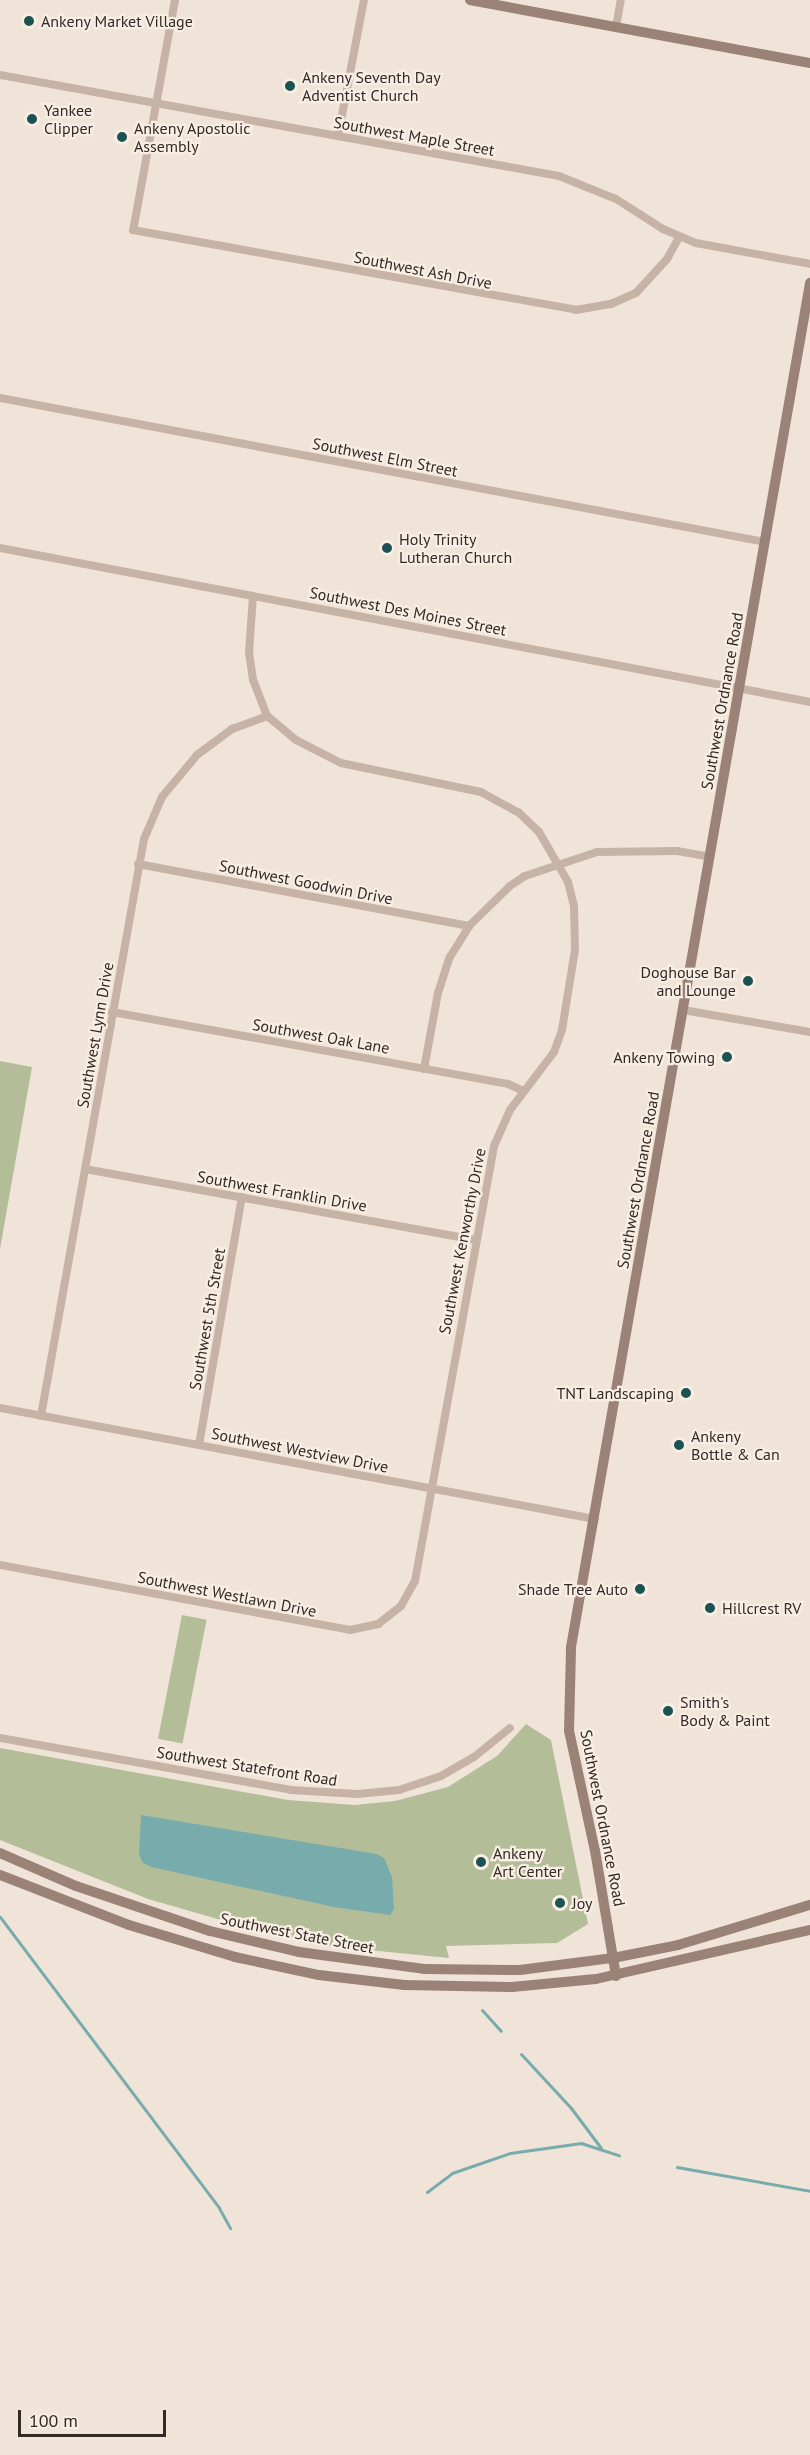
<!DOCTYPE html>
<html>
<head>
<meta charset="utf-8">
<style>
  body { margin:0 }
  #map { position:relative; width:810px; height:2455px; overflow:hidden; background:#f0e4d8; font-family:"PT Sans",sans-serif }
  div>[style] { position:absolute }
  .green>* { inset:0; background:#b3be99; transform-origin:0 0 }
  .water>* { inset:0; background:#78acac }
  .stream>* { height:3px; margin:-1.5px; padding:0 1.5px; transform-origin:1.5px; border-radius:1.5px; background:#78acac }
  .street>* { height:8px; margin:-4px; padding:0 4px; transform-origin:4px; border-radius:4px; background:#c7b3a5 }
  .secondary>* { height:10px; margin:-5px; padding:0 5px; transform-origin:5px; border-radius:5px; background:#9b8277 }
  .dots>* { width:16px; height:16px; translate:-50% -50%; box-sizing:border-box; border:3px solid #f8eee4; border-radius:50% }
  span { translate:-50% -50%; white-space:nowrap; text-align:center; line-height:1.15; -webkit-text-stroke:4.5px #f8eee4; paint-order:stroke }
  .poi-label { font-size:16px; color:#332a26 }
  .left { translate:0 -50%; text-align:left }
  .right { translate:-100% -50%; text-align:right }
  .street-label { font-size:16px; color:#332a26 }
  .scale { position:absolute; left:18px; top:2410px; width:148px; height:27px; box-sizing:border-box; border:3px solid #332a26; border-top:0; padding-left:8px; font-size:18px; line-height:21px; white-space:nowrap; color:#332a26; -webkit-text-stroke:4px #f8eee4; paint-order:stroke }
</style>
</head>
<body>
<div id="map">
  <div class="green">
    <div style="clip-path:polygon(0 1061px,32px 1067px,0 1249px)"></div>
    <div style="left:182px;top:1615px;width:25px;height:126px;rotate:11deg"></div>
    <div style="clip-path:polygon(526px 1724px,551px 1740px,588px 1924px,557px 1943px,446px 1946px,449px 1958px,328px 1946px,270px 1934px,148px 1899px,0 1840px,0 1748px,288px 1800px,355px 1805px,395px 1801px,448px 1787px,497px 1756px)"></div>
  </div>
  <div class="water">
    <div style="clip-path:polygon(141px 1815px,377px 1854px,384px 1858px,392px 1877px,394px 1909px,390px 1915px,334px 1907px,151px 1867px,142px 1862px,139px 1854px)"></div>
  </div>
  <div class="stream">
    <div style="left:0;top:1917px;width:364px;rotate:53deg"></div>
    <div style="left:219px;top:2208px;width:23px;rotate:61deg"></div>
    <div style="left:482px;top:2010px;width:28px;rotate:48deg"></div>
    <div style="left:521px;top:2054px;width:74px;rotate:47.2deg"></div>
    <div style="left:571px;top:2108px;width:50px;rotate:53.1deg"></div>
    <div style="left:677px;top:2167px;width:135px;rotate:10.2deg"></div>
    <div style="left:427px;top:2192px;width:31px;rotate:-37deg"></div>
    <div style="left:452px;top:2173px;width:61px;rotate:-19deg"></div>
    <div style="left:510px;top:2153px;width:72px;rotate:-8deg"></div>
    <div style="left:581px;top:2143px;width:40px;rotate:18deg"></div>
  </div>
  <div class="street">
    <div style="left:175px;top:0;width:234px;rotate:100.3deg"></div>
    <div style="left:133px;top:230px;width:450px;rotate:10.2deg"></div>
    <div style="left:576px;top:310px;width:36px;rotate:-10deg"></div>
    <div style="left:611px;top:304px;width:27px;rotate:-24deg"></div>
    <div style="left:636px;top:293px;width:46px;rotate:-47.6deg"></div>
    <div style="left:667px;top:259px;width:25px;rotate:-61deg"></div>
    <div style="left:616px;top:27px;width:27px;rotate:-80deg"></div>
    <div style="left:0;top:75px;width:568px;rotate:10.24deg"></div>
    <div style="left:559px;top:176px;width:61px;rotate:22deg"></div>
    <div style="left:616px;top:199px;width:56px;rotate:32.6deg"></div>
    <div style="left:663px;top:229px;width:36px;rotate:23deg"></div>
    <div style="left:696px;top:243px;width:116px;rotate:10.4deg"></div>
    <div style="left:338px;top:136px;width:138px;rotate:-79.2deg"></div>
    <div style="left:0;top:398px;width:778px;rotate:10.66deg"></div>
    <div style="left:0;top:548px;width:825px;rotate:10.76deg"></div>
    <div style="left:138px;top:864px;width:337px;rotate:10.6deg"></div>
    <div style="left:683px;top:1010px;width:129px;rotate:9.8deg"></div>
    <div style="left:112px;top:1012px;width:402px;rotate:10.3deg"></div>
    <div style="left:508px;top:1084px;width:17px;rotate:24deg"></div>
    <div style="left:424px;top:1069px;width:77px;rotate:-79.6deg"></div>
    <div style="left:438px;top:993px;width:38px;rotate:-72deg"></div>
    <div style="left:450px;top:957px;width:36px;rotate:-58deg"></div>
    <div style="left:469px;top:926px;width:57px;rotate:-44.3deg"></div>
    <div style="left:510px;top:886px;width:18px;rotate:-34deg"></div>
    <div style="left:525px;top:876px;width:76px;rotate:-18.4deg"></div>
    <div style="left:597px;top:852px;width:80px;rotate:-0.7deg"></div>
    <div style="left:677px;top:851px;width:34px;rotate:10deg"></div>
    <div style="left:85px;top:1169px;width:396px;rotate:10.3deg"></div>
    <div style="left:0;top:1408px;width:605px;rotate:10.57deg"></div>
    <div style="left:41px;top:1416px;width:586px;rotate:-79.88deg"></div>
    <div style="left:144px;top:839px;width:46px;rotate:-66.8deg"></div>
    <div style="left:162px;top:797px;width:55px;rotate:-50.2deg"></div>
    <div style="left:197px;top:755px;width:44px;rotate:-36.6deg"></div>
    <div style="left:232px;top:729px;width:37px;rotate:-20deg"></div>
    <div style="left:199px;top:1445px;width:252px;rotate:-80.2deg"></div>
    <div style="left:0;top:1565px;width:356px;rotate:10.5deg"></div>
    <div style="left:350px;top:1630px;width:29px;rotate:-12deg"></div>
    <div style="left:378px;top:1624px;width:29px;rotate:-38deg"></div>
    <div style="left:401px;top:1606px;width:29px;rotate:-61deg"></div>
    <div style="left:415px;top:1581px;width:442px;rotate:-79.7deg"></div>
    <div style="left:494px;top:1146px;width:39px;rotate:-66deg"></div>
    <div style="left:510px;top:1110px;width:73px;rotate:-52.8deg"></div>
    <div style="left:554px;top:1052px;width:23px;rotate:-70deg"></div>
    <div style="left:562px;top:1030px;width:81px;rotate:-80.8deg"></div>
    <div style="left:575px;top:950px;width:44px;rotate:-91.3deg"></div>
    <div style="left:574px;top:906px;width:25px;rotate:-104deg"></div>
    <div style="left:568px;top:882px;width:58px;rotate:-120.1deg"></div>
    <div style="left:539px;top:832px;width:28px;rotate:-136deg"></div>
    <div style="left:519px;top:813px;width:43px;rotate:-151.1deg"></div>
    <div style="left:481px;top:792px;width:143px;rotate:-168.3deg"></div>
    <div style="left:341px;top:763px;width:51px;rotate:-152.9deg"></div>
    <div style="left:296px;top:740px;width:38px;rotate:-140deg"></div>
    <div style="left:267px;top:716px;width:39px;rotate:-111deg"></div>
    <div style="left:253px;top:680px;width:27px;rotate:-98deg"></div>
    <div style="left:249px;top:653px;width:57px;rotate:-86deg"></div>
    <div style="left:0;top:1738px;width:296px;rotate:10.1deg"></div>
    <div style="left:291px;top:1790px;width:67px;rotate:3.4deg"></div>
    <div style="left:358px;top:1794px;width:41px;rotate:-5.6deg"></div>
    <div style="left:399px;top:1790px;width:44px;rotate:-18.4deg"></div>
    <div style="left:441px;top:1776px;width:38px;rotate:-30deg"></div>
    <div style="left:474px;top:1757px;width:46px;rotate:-38.9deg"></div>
  </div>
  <div class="secondary">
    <div style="left:470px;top:0;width:346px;rotate:10.5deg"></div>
    <div style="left:0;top:1853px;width:83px;rotate:23.5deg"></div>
    <div style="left:76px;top:1886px;width:141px;rotate:18.6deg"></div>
    <div style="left:210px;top:1931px;width:91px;rotate:13.3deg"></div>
    <div style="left:299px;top:1952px;width:126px;rotate:7.7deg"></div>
    <div style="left:424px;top:1969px;width:96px;rotate:0.6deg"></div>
    <div style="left:520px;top:1970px;width:94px;rotate:-7.4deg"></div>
    <div style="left:613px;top:1958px;width:66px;rotate:-11.3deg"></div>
    <div style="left:678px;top:1945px;width:138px;rotate:-16.9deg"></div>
    <div style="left:0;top:1875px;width:138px;rotate:21.2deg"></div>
    <div style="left:129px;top:1925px;width:111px;rotate:16.8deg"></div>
    <div style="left:235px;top:1957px;width:86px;rotate:12.1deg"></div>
    <div style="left:319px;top:1975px;width:86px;rotate:6.7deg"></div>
    <div style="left:404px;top:1985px;width:108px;rotate:1.1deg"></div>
    <div style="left:512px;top:1987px;width:84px;rotate:-5.4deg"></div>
    <div style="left:596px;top:1979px;width:220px;rotate:-12.9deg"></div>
    <div style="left:616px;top:1976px;width:127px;rotate:-99.5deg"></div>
    <div style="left:595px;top:1851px;width:123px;rotate:-102.2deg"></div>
    <div style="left:569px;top:1731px;width:84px;rotate:-88.6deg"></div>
    <div style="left:571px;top:1647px;width:1385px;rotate:-80.06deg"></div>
  </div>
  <div class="dots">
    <div style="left:29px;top:21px;background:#1d5253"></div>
    <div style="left:290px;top:86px;background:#1d5253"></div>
    <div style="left:32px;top:119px;background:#1d5253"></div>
    <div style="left:122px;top:137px;background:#1d5253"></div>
    <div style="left:387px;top:548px;background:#1d5253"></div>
    <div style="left:748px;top:981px;background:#1d5253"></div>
    <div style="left:727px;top:1057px;background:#1d5253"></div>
    <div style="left:686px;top:1393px;background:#1d5253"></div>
    <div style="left:679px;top:1445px;background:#1d5253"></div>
    <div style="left:640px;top:1589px;background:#1d5253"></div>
    <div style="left:710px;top:1608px;background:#1d5253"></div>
    <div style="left:668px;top:1711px;background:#1d5253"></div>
    <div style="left:481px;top:1862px;background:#1d5253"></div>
    <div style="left:560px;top:1903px;background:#1d5253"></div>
  </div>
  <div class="poi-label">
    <span class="left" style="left:41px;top:21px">Ankeny Market Village</span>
    <span class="left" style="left:302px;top:86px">Ankeny Seventh Day<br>Adventist Church</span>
    <span class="left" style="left:44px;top:119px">Yankee<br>Clipper</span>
    <span class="left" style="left:134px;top:137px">Ankeny Apostolic<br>Assembly</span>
    <span class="left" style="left:399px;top:548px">Holy Trinity<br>Lutheran Church</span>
    <span class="right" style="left:736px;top:981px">Doghouse Bar<br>and Lounge</span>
    <span class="right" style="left:715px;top:1057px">Ankeny Towing</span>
    <span class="right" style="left:674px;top:1393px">TNT Landscaping</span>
    <span class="left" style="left:691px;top:1445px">Ankeny<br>Bottle &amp; Can</span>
    <span class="right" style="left:628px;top:1589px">Shade Tree Auto</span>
    <span class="left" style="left:722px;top:1608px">Hillcrest RV</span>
    <span class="left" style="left:680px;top:1711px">Smith's<br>Body &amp; Paint</span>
    <span class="left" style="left:493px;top:1862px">Ankeny<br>Art Center</span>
    <span class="left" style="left:572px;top:1903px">Joy</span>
  </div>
  <div class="street-label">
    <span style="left:414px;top:136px;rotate:10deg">Southwest Maple Street</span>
    <span style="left:423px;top:270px;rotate:11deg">Southwest Ash Drive</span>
    <span style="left:385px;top:457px;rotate:11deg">Southwest Elm Street</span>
    <span style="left:408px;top:611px;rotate:11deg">Southwest Des Moines Street</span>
    <span style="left:722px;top:701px;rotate:-80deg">Southwest Ordnance Road</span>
    <span style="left:306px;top:882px;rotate:11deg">Southwest Goodwin Drive</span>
    <span style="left:95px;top:1035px;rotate:-80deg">Southwest Lynn Drive</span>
    <span style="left:321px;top:1036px;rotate:10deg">Southwest Oak Lane</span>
    <span style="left:638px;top:1180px;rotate:-80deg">Southwest Ordnance Road</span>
    <span style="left:282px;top:1191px;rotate:10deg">Southwest Franklin Drive</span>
    <span style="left:462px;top:1241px;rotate:-79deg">Southwest Kenworthy Drive</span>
    <span style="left:207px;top:1319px;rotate:-80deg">Southwest 5th Street</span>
    <span style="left:300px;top:1450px;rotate:11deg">Southwest Westview Drive</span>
    <span style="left:227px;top:1594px;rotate:11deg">Southwest Westlawn Drive</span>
    <span style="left:247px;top:1766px;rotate:9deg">Southwest Statefront Road</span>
    <span style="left:603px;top:1818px;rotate:79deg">Southwest Ordnance Road</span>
    <span style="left:297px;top:1933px;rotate:11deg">Southwest State Street</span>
  </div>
  <div class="scale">100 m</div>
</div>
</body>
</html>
